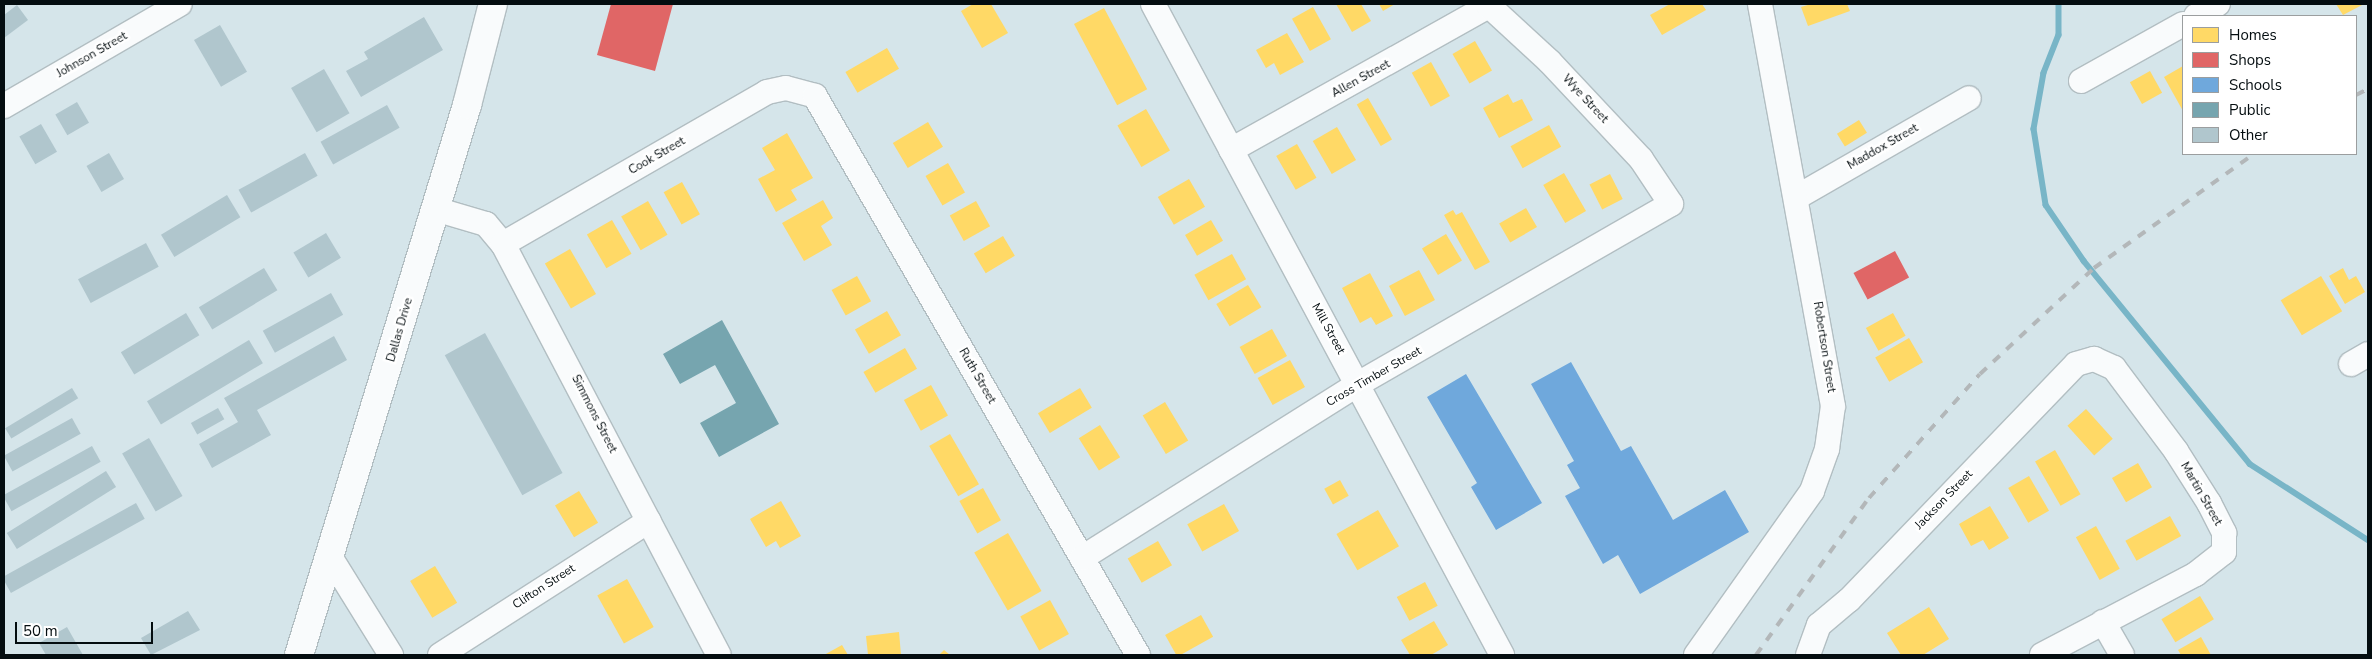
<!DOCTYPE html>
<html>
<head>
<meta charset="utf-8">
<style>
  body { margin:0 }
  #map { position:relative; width:2372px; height:659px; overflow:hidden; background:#d5e5ea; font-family:"Nunito Sans",sans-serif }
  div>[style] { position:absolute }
  .homes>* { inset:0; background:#ffd966; transform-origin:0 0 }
  .shops>* { inset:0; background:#e06666; transform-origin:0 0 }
  .schools>* { inset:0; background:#6fa8dc }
  .public>* { inset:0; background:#76a5af }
  .stream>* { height:5.5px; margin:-2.75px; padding:0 2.75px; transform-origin:2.75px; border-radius:2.75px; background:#78b5c7 }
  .building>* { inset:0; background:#b0c6cd; transform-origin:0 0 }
  .roads { filter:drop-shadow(1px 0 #b2bec2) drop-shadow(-1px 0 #b2bec2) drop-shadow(0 1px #b2bec2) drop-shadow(0 -1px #b2bec2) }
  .minor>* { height:24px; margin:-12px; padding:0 12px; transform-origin:12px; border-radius:12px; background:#f9fbfc }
  .major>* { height:28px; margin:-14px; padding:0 14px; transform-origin:14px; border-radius:14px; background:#f9fbfc }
  .rail>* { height:4px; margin-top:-2px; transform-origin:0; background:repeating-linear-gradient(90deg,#b3b7b9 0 9px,transparent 0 18px) }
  span { translate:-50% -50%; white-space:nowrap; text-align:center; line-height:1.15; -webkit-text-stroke:5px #fff; paint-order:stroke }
  .street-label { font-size:12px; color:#040d10 }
  .frame { position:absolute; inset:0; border:5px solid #040d10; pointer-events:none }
  .legend { position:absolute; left:2182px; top:15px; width:175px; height:140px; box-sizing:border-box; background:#fff; border:1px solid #9b9e9f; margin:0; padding:6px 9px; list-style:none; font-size:15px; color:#040d10 }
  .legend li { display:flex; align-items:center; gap:10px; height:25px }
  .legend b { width:25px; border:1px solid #9b9e9f }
  .scale { position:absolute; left:15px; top:622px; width:138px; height:22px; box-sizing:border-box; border:2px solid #040d10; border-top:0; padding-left:6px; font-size:15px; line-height:18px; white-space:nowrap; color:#040d10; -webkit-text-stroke:4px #fff; paint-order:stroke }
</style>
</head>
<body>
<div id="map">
  <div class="homes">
    <div style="clip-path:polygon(973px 4px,991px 4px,1008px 33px,982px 48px,961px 11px)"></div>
    <div style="clip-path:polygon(1336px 4px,1361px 4px,1371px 21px,1352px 32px)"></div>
    <div style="clip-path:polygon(1379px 4px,1395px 4px,1383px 11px)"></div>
    <div style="clip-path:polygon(1670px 4px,1702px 4px,1706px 10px,1662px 35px,1650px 15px)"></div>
    <div style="clip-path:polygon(1811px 4px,1847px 4px,1850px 11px,1808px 26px,1801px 7px)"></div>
    <div style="clip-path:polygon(2336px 4px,2364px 4px,2343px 15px)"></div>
    <div style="left:1313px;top:7px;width:37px;height:24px;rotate:61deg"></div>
    <div style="left:1104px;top:8px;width:92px;height:34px;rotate:62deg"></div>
    <div style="clip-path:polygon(1287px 33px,1304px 62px,1280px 75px,1274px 63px,1266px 68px,1256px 50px)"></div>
    <div style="left:1475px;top:41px;width:34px;height:26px;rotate:60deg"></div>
    <div style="left:887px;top:48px;width:24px;height:48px;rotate:60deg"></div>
    <div style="left:1431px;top:62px;width:39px;height:22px;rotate:61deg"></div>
    <div style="clip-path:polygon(2183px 66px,2183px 111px,2164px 77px)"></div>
    <div style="left:2150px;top:71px;width:25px;height:23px;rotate:61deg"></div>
    <div style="clip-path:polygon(1508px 94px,1513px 103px,1522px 99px,1533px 120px,1499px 138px,1483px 108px)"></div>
    <div style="left:1368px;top:98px;width:48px;height:13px;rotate:60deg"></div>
    <div style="left:1146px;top:109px;width:48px;height:33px;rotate:60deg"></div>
    <div style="left:1859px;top:120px;width:15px;height:26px;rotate:58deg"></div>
    <div style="left:928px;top:122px;width:29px;height:41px;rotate:59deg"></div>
    <div style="left:1549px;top:125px;width:25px;height:44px;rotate:61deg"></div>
    <div style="left:1337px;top:127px;width:38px;height:28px;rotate:60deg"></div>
    <div style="clip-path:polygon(787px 133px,813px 178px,791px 190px,797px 200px,776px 212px,758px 179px,775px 170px,762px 148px)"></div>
    <div style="left:1297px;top:144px;width:39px;height:24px;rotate:60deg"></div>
    <div style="left:948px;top:163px;width:34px;height:26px;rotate:60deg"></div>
    <div style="left:1564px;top:173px;width:44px;height:24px;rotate:60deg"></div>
    <div style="left:1610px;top:174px;width:28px;height:23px;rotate:63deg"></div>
    <div style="left:1189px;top:179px;width:32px;height:36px;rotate:60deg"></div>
    <div style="left:682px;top:182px;width:37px;height:21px;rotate:61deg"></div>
    <div style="clip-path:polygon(823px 200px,833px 218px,821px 226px,832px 245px,804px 261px,782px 223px)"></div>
    <div style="left:648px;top:201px;width:39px;height:31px;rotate:60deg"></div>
    <div style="left:976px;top:201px;width:29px;height:30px;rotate:61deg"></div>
    <div style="left:1526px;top:208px;width:22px;height:31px;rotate:60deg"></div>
    <div style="clip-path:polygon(1453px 210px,1456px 215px,1462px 212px,1490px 262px,1475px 270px,1444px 215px)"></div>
    <div style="left:612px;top:220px;width:39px;height:29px;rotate:60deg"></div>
    <div style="left:1211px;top:220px;width:24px;height:30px;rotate:60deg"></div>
    <div style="left:1446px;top:234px;width:31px;height:28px;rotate:59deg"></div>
    <div style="left:1003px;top:236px;width:23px;height:34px;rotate:59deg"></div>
    <div style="left:570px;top:249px;width:52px;height:29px;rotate:60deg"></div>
    <div style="left:1232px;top:254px;width:29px;height:43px;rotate:61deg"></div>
    <div style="clip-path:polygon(2343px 268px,2349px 280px,2356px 276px,2365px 292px,2345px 304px,2329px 276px)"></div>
    <div style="left:1419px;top:270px;width:34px;height:34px;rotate:62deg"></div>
    <div style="clip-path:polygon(1370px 273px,1393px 316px,1376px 325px,1371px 317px,1360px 323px,1342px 288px)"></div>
    <div style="left:857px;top:276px;width:29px;height:29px;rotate:61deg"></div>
    <div style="left:2321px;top:276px;width:41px;height:47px;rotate:59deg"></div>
    <div style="left:1248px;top:285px;width:26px;height:37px;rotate:59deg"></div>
    <div style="left:887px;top:311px;width:28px;height:37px;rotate:60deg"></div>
    <div style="left:1893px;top:313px;width:26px;height:31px;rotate:61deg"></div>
    <div style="left:1272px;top:329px;width:31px;height:37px;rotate:61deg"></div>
    <div style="left:1909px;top:338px;width:28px;height:39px;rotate:60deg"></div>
    <div style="left:905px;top:348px;width:24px;height:48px;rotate:60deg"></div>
    <div style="left:1290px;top:360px;width:31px;height:37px;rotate:61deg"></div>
    <div style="left:931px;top:385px;width:35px;height:31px;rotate:61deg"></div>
    <div style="left:1080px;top:388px;width:23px;height:49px;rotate:59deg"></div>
    <div style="left:1165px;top:402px;width:45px;height:26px;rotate:59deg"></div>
    <div style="left:2086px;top:409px;width:40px;height:25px;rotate:48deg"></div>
    <div style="left:1100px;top:425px;width:38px;height:25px;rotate:58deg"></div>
    <div style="left:950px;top:434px;width:58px;height:24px;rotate:60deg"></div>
    <div style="left:2055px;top:450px;width:51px;height:23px;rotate:60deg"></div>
    <div style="left:2138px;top:463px;width:28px;height:30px;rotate:60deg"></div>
    <div style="left:2029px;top:476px;width:40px;height:24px;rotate:60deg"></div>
    <div style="left:1340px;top:480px;width:18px;height:18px;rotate:61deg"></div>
    <div style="left:983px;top:488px;width:37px;height:27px;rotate:61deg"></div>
    <div style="left:579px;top:491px;width:37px;height:28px;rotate:59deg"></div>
    <div style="clip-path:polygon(781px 501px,801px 536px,780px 548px,776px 541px,766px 547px,750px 519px)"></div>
    <div style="left:1224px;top:504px;width:31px;height:42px;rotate:61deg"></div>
    <div style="clip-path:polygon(1990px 506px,2009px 538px,1989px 550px,1983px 540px,1971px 546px,1959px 524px)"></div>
    <div style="left:1378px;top:510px;width:42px;height:48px;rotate:60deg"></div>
    <div style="left:2170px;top:516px;width:23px;height:51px;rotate:61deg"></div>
    <div style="left:2096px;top:526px;width:49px;height:23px;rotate:61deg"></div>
    <div style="left:1008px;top:533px;width:67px;height:39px;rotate:60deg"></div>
    <div style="left:1158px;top:541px;width:28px;height:35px;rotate:60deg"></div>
    <div style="left:435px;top:566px;width:43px;height:29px;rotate:59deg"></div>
    <div style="left:627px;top:579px;width:55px;height:34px;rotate:61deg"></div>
    <div style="left:1425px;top:582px;width:27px;height:32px;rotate:62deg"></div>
    <div style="left:2200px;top:596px;width:27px;height:45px;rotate:59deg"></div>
    <div style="left:1050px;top:600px;width:39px;height:34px;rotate:61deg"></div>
    <div style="clip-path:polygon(1929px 607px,1949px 639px,1923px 655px,1901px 655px,1887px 633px)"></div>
    <div style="left:1201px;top:615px;width:25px;height:41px;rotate:61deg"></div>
    <div style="clip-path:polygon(1434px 621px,1448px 645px,1431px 655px,1410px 655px,1401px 640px)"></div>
    <div style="clip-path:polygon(899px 632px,901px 655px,868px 655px,866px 636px)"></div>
    <div style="clip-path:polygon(2201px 637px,2211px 655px,2181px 655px,2178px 650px)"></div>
    <div style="clip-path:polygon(842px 645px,848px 655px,824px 655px)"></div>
    <div style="clip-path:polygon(944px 650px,950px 655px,939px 655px)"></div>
  </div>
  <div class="shops">
    <div style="clip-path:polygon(611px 4px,673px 4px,655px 71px,597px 55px)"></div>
    <div style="left:1895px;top:251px;width:30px;height:47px;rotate:62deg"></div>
  </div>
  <div class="schools">
    <div style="clip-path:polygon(1571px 362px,1621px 451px,1631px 446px,1673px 520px,1725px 490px,1749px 532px,1640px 594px,1618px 555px,1603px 564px,1565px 496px,1580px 488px,1567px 465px,1574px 461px,1531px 384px)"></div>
    <div style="clip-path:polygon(1466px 374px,1542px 503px,1496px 530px,1471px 487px,1477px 483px,1427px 397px)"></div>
  </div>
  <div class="public">
    <div style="clip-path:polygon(722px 320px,779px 424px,719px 457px,700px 423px,736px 403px,715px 365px,680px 384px,663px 354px)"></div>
  </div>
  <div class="stream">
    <div style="left:2059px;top:4px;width:31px;rotate:90deg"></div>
    <div style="left:2059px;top:35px;width:41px;rotate:111.5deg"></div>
    <div style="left:2044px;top:73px;width:57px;rotate:100.1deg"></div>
    <div style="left:2034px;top:129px;width:77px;rotate:81deg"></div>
    <div style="left:2046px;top:205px;width:68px;rotate:55.8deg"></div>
    <div style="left:2084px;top:261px;width:262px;rotate:50.7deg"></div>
    <div style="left:2250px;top:464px;width:140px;rotate:32.8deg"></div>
  </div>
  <div class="building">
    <div style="clip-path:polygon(17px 5px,28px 20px,4px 38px,4px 15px)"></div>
    <div style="clip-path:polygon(424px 17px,443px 50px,361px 97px,346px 71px,368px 59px,364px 52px)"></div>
    <div style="left:220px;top:25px;width:54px;height:30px;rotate:60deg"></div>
    <div style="left:324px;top:69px;width:51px;height:38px;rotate:60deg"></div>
    <div style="left:77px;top:102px;width:24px;height:25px;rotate:60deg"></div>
    <div style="left:387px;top:105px;width:26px;height:76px;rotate:61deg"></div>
    <div style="left:41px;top:124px;width:32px;height:25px;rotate:60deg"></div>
    <div style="left:109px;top:153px;width:30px;height:26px;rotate:60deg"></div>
    <div style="left:305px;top:153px;width:26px;height:76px;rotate:61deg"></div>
    <div style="left:227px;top:195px;width:26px;height:77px;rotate:59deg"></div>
    <div style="left:326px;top:233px;width:29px;height:38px;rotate:59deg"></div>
    <div style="left:146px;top:243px;width:27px;height:77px;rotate:62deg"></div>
    <div style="left:264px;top:268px;width:26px;height:76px;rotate:59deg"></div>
    <div style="left:331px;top:293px;width:25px;height:78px;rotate:61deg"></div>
    <div style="left:186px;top:313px;width:26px;height:76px;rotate:59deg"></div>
    <div style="left:485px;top:333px;width:160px;height:46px;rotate:61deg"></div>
    <div style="clip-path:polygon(334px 336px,347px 360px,257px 410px,271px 435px,212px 468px,199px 444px,238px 422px,224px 398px)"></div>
    <div style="left:249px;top:340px;width:27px;height:119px;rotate:59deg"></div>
    <div style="left:72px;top:388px;width:12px;height:78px;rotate:59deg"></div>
    <div style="left:218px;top:408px;width:13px;height:31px;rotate:61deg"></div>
    <div style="left:72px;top:418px;width:18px;height:78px;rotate:61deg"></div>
    <div style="left:149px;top:438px;width:67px;height:31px;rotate:60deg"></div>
    <div style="left:92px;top:446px;width:18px;height:102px;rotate:61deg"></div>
    <div style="left:106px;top:471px;width:19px;height:117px;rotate:58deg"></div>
    <div style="left:136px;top:503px;width:18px;height:153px;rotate:61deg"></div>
    <div style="clip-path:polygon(188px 611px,200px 630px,151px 655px,141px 638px)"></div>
    <div style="clip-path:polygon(67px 627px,83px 655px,46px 655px,39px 643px)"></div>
  </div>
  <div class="roads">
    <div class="minor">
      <div style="left:1153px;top:4px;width:739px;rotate:61.8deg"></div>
      <div style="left:2196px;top:16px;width:25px;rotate:-29deg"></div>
      <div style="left:2081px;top:81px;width:117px;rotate:-29.2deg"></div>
      <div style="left:4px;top:106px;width:203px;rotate:-30.1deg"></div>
      <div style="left:1231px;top:150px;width:295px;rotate:-29.2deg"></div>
      <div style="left:1797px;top:197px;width:198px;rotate:-29.9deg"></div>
      <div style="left:435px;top:209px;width:53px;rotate:16.4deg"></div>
      <div style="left:486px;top:224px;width:26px;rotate:50deg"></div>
      <div style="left:503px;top:244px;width:464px;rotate:62.3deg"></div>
      <div style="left:503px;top:244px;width:305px;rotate:-29.9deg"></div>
      <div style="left:767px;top:92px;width:19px;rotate:-12deg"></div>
      <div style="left:786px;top:88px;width:30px;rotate:15deg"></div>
      <div style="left:815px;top:96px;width:646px;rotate:59.98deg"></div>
      <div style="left:2351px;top:364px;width:20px;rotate:-30deg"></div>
      <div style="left:329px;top:555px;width:118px;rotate:58.2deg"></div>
      <div style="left:1082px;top:558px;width:326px;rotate:-32.2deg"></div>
      <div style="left:1358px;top:384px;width:361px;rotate:-29.9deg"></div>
      <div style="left:1671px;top:204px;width:54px;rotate:-123.7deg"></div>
      <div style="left:1641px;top:159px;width:134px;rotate:-133.2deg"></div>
      <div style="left:1549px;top:61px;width:84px;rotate:-137.4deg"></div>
      <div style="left:2103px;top:622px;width:38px;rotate:60deg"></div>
      <div style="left:440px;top:655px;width:248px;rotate:-32.7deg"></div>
      <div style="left:1696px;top:655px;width:201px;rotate:-54.7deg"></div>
      <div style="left:1812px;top:491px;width:45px;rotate:-70.3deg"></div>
      <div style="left:1827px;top:449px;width:43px;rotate:-82.1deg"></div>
      <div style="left:1833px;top:406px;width:409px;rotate:-100.3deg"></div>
      <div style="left:1808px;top:655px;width:32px;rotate:-70deg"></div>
      <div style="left:1819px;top:625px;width:39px;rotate:-40deg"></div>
      <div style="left:1849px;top:600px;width:327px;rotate:-46.1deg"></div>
      <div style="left:2076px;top:364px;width:19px;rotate:-16deg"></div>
      <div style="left:2094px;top:359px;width:22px;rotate:24deg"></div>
      <div style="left:2114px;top:368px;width:104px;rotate:53.2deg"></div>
      <div style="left:2176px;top:451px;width:62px;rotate:57.6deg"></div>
      <div style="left:2209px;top:503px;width:34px;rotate:63deg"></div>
      <div style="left:2224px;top:533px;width:19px;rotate:90deg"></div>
      <div style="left:2224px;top:552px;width:36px;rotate:142deg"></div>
      <div style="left:2196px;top:574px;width:174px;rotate:152.3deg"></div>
    </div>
    <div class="major">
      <div style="left:299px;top:655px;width:575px;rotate:-73.01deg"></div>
      <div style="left:467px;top:105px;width:104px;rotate:-75.6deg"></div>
    </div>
  </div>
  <div class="rail">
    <div style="left:2356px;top:95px;width:13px;rotate:-27deg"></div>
    <div style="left:1756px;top:655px;width:193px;rotate:-54.3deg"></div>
    <div style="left:1869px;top:498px;width:166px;rotate:-48.2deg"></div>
    <div style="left:1980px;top:374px;width:156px;rotate:-42.9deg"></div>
    <div style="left:2094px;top:268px;width:196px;rotate:-35.5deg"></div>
  </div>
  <div class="street-label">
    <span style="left:92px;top:55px;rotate:-30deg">Johnson Street</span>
    <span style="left:1361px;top:79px;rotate:-29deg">Allen Street</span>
    <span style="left:1585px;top:99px;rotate:47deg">Wye Street</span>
    <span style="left:1883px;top:147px;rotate:-30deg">Maddox Street</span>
    <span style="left:657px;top:156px;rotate:-30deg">Cook Street</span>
    <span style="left:1328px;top:329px;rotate:61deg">Mill Street</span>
    <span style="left:400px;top:330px;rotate:-74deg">Dallas Drive</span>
    <span style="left:1824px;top:347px;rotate:81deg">Robertson Street</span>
    <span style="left:977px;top:376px;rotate:60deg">Ruth Street</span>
    <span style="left:1374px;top:377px;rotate:-30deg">Cross Timber Street</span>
    <span style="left:594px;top:414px;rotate:63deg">Simmons Street</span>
    <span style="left:2201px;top:494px;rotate:60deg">Martin Street</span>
    <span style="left:1944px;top:500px;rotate:-46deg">Jackson Street</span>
    <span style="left:544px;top:587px;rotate:-33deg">Clifton Street</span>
  </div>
  <div class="frame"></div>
  <ul class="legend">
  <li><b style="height:14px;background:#ffd966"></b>Homes</li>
  <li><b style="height:14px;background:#e06666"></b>Shops</li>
  <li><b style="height:14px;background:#6fa8dc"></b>Schools</li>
  <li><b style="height:14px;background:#76a5af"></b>Public</li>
  <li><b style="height:14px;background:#b0c6cd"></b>Other</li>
  </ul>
  <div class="scale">50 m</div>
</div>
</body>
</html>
